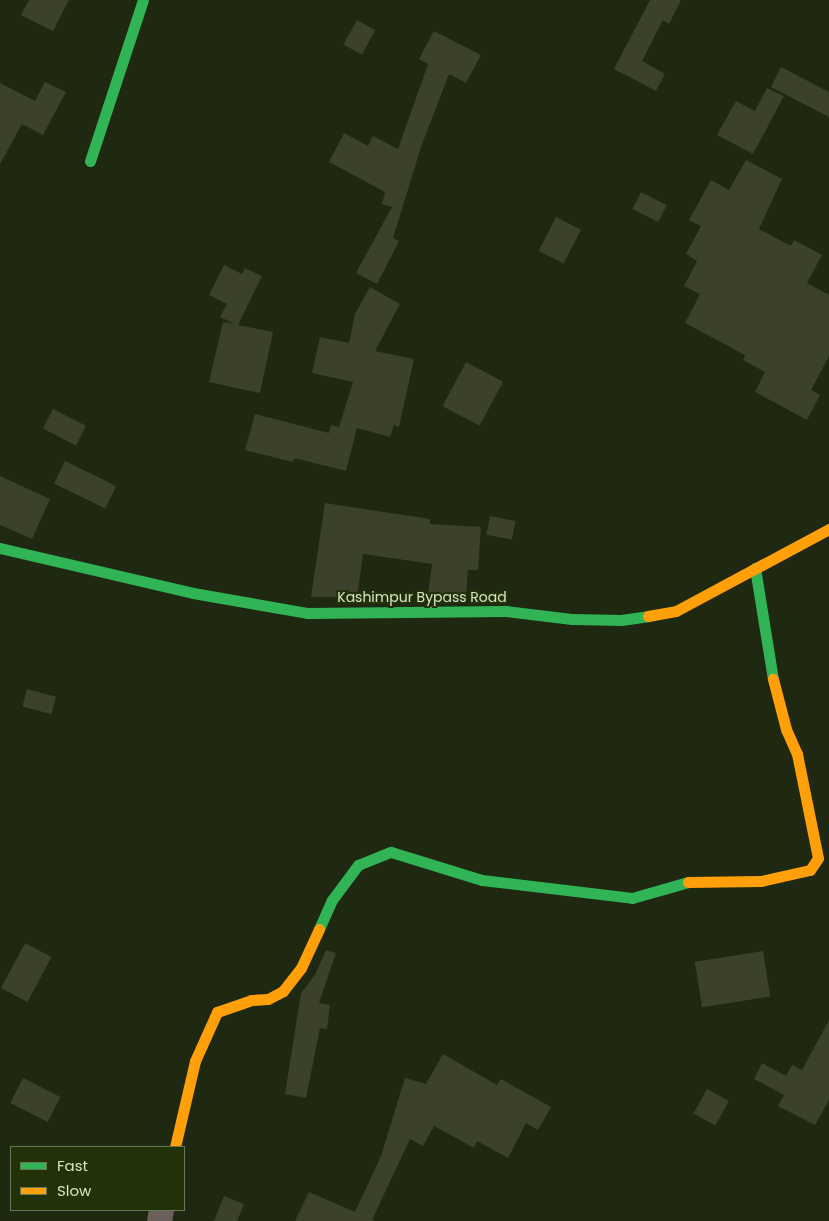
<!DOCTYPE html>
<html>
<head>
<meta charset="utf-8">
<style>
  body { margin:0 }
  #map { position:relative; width:829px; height:1221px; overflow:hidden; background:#1f2811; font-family:Poppins,sans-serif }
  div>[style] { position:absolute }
  .building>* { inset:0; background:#3c412c; transform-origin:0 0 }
  .street>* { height:25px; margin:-12.5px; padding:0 12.5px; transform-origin:12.5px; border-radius:12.5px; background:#6b5e5b }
  .fast>* { height:11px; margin:-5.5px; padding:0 5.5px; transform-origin:5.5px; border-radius:5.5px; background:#30b455 }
  .slow>* { height:11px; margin:-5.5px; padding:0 5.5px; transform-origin:5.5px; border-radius:5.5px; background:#ff9f0a }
  span { translate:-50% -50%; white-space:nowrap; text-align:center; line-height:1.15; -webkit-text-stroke:4px #213108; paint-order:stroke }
  .street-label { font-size:14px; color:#d6e3c7 }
  .legend { position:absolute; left:10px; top:1146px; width:175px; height:65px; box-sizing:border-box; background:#213108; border:1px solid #697854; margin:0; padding:6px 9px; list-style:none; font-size:15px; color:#d6e3c7 }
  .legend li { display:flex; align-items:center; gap:10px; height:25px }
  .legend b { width:25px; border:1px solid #697854 }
</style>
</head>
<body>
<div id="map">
  <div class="building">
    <div style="clip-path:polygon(29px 0,69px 0,53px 31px,21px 15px)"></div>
    <div style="clip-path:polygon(650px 0,681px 0,669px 24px,663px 20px,642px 61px,665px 74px,656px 91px,614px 69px)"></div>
    <div style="left:357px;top:20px;width:21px;height:28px;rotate:29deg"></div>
    <div style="clip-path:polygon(434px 31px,481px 55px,466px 83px,449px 74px,422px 144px,393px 238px,399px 241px,377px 284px,356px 273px,392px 207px,382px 204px,385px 192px,329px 162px,344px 133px,368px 146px,373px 136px,398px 149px,428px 64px,419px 59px)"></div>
    <div style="clip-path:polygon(781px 67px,829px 92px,829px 117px,771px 87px)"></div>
    <div style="clip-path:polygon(45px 82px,66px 92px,43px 135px,22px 124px,0 164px,0 83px,35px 101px)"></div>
    <div style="clip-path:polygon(767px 88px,784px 96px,753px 154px,717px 135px,736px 101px,755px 111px)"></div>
    <div style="clip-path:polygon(746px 160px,782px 179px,759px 229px,791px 246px,794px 240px,822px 255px,807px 283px,829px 295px,829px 356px,811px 390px,820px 395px,807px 420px,755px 392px,765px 372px,743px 360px,745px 355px,685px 323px,700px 294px,684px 286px,697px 261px,686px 254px,701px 226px,689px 220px,711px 180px,729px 190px)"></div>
    <div style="left:641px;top:192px;width:29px;height:19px;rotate:27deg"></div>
    <div style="left:556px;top:217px;width:28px;height:38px;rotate:27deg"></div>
    <div style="clip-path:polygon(224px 265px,242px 274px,245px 268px,262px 276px,238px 325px,273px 332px,260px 393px,209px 382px,223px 322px,235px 324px,220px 317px,227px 304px,209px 295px)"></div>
    <div style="clip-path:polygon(370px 287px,400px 304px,375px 351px,414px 359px,399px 427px,394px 425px,390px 437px,357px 428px,346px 471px,294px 458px,293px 462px,245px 450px,255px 414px,329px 433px,331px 425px,339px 427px,353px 382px,312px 373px,320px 337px,349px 343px,355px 314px)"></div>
    <div style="left:466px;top:362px;width:42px;height:50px;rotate:28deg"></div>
    <div style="left:53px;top:409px;width:37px;height:22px;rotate:27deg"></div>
    <div style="left:65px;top:461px;width:57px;height:25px;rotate:26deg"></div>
    <div style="clip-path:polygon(0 476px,50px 499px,32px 539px,0 525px)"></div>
    <div style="clip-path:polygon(325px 503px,430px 519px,430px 524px,481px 527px,478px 570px,468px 570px,466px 596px,428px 594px,432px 564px,363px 554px,357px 597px,311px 597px)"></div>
    <div style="left:490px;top:516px;width:26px;height:19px;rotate:11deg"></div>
    <div style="left:27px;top:689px;width:30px;height:18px;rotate:15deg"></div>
    <div style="left:25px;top:943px;width:30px;height:51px;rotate:28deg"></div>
    <div style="clip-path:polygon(326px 950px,336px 953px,319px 1003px,330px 1005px,327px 1029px,320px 1028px,306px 1098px,285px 1094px,301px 993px,315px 975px)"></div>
    <div style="left:763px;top:951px;width:46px;height:69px;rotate:81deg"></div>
    <div style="clip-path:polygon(829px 1020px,829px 1100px,815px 1125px,778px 1106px,784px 1095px,754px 1079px,762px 1063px,786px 1076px,792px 1065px,802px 1070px)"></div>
    <div style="clip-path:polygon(443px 1054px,497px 1085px,501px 1079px,551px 1107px,538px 1130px,526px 1123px,508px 1158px,477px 1141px,474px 1148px,434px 1126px,423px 1146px,410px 1139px,372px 1220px,375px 1221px,295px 1221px,309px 1192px,355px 1212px,381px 1156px,405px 1078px,426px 1084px)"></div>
    <div style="left:23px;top:1078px;width:42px;height:28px;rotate:27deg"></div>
    <div style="left:707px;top:1089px;width:25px;height:28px;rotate:29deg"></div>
    <div style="clip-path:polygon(224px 1196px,244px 1204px,237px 1221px,214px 1221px)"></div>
  </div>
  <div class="street">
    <div style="left:159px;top:1221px;width:11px;rotate:-80deg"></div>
  </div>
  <div class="fast">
    <div style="left:90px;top:161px;width:169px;rotate:-71.8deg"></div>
    <div style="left:0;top:548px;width:198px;rotate:13.1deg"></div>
    <div style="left:193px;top:593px;width:117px;rotate:9.9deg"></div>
    <div style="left:308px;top:613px;width:198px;rotate:-0.6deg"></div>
    <div style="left:506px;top:611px;width:66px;rotate:6.9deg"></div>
    <div style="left:572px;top:619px;width:49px;rotate:1.2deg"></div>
    <div style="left:621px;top:620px;width:27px;rotate:-8deg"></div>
    <div style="left:755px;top:568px;width:112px;rotate:80.8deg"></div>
    <div style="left:319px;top:929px;width:32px;rotate:-66deg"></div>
    <div style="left:332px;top:900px;width:44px;rotate:-53.4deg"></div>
    <div style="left:358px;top:865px;width:35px;rotate:-22deg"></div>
    <div style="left:391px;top:852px;width:95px;rotate:17.1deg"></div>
    <div style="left:482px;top:880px;width:151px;rotate:6.8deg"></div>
    <div style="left:632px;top:898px;width:58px;rotate:-15.9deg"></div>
  </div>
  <div class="slow">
    <div style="left:648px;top:616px;width:28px;rotate:-10deg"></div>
    <div style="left:676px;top:611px;width:174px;rotate:-28.2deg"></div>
    <div style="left:688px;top:882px;width:73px;rotate:-0.8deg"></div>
    <div style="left:761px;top:881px;width:50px;rotate:-12.7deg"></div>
    <div style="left:810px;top:870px;width:14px;rotate:-56deg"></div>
    <div style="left:818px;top:858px;width:106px;rotate:-101.4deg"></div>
    <div style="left:797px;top:754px;width:27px;rotate:-114deg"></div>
    <div style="left:786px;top:729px;width:52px;rotate:-104.6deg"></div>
    <div style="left:175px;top:1147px;width:88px;rotate:-76.9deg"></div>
    <div style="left:195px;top:1061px;width:54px;rotate:-65.8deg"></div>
    <div style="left:217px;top:1012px;width:36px;rotate:-19deg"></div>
    <div style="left:251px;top:1000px;width:17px;rotate:-3deg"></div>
    <div style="left:268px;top:999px;width:17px;rotate:-28deg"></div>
    <div style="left:283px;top:991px;width:29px;rotate:-52deg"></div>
    <div style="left:301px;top:968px;width:43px;rotate:-65.2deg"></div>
  </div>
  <div class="street-label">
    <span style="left:422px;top:597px">Kashimpur Bypass Road</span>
  </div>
  <ul class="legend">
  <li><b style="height:6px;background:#30b455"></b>Fast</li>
  <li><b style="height:6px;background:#ff9f0a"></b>Slow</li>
  </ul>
</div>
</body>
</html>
